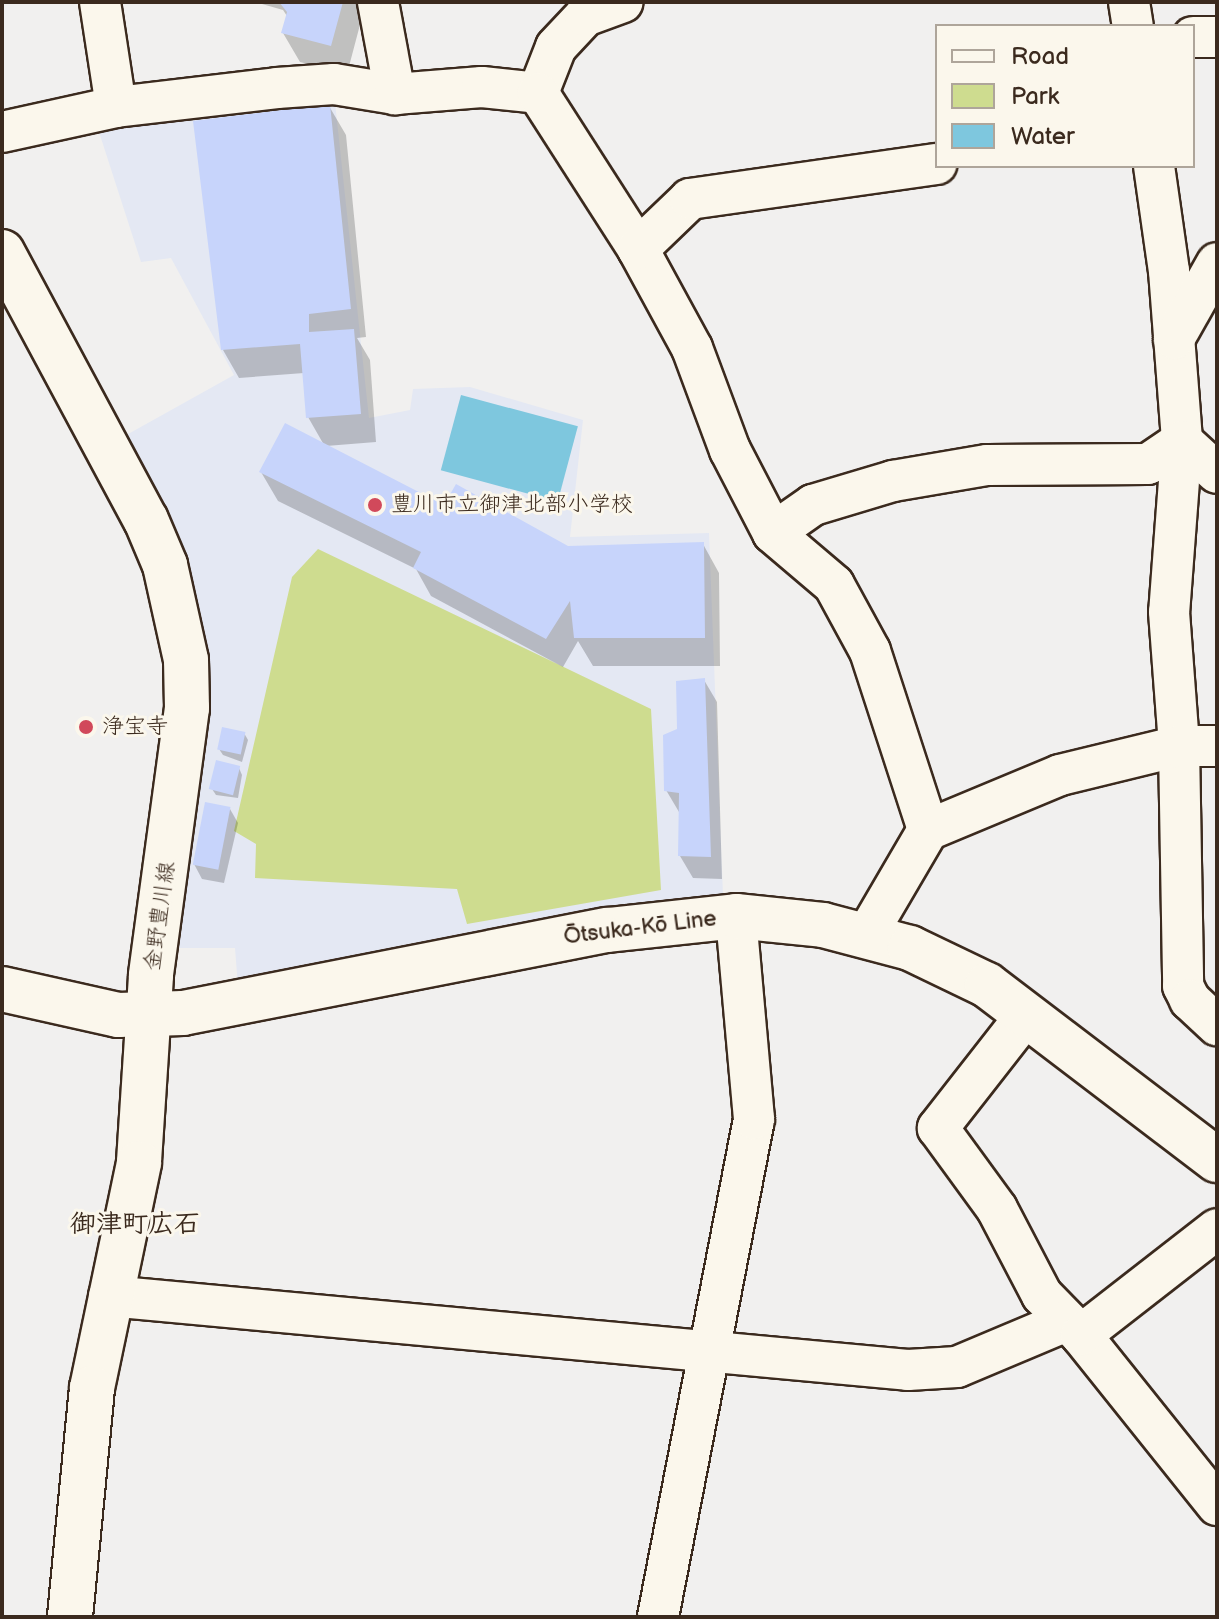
<!DOCTYPE html>
<html>
<head>
<meta charset="utf-8">
<style>
  body { margin:0 }
  #map { position:relative; width:1219px; height:1619px; overflow:hidden; background:#f1f0ef; font-family:"Balsamiq Sans","Klee One",sans-serif }
  div>[style] { position:absolute }
  .built>* { inset:0; background:#e4e8f3 }
  .green>* { inset:0; background:#cedc8f }
  .water>* { inset:0; background:#7ec7de; transform-origin:0 0 }
  .shadow>* { inset:0; background:#0003 }
  .building>* { inset:0; background:#c7d4fb; transform-origin:0 0 }
  .roads { filter:drop-shadow(2px 0 #3b2a1e) drop-shadow(-2px 0 #3b2a1e) drop-shadow(0 2px #3b2a1e) drop-shadow(0 -2px #3b2a1e) }
  .minor>* { height:40px; margin:-20px; padding:0 20px; transform-origin:20px; border-radius:20px; background:#fbf7ec }
  .major>* { height:44px; margin:-22px; padding:0 22px; transform-origin:22px; border-radius:22px; background:#fbf7ec }
  .dots>* { width:22px; height:22px; translate:-50% -50%; box-sizing:border-box; border:4px solid #fbf7ec; border-radius:50% }
  span { translate:-50% -50%; white-space:nowrap; text-align:center; line-height:1.15; -webkit-text-stroke:6px #fbf7ec; paint-order:stroke }
  .poi-label { font-size:22px; color:#3b2a1e }
  .left { translate:0 -50%; text-align:left }
  .street-label { font-size:22px; color:#3b2a1e }
  .quarter-label { font-size:26px; color:#3b2a1e; font-weight:700 }
  .frame { position:absolute; inset:0; border:4px solid #3b2a1e; pointer-events:none }
  .legend { position:absolute; left:935px; top:24px; width:260px; height:144px; box-sizing:border-box; background:#fbf7ec; border:2px solid #aea59a; margin:0; padding:10px 14px; list-style:none; font-size:24px; color:#3b2a1e }
  .legend li { display:flex; align-items:center; gap:16px; height:40px }
  .legend b { width:40px; border:2px solid #aea59a }
</style>
</head>
<body>
<div id="map">
  <div class="built">
    <div style="clip-path:polygon(334px 93px,369px 418px,410px 410px,413px 389px,470px 387px,583px 420px,570px 537px,709px 533px,723px 896px,574px 912px,369px 952px,238px 987px,235px 948px,172px 948px,192px 807px,121px 438px,234px 375px,171px 258px,141px 262px,99px 132px)"></div>
  </div>
  <div class="green">
    <div style="clip-path:polygon(318px 549px,651px 709px,661px 890px,467px 924px,457px 889px,255px 878px,256px 844px,234px 831px,292px 577px)"></div>
  </div>
  <div class="water">
    <div style="left:461px;top:395px;width:121px;height:78px;rotate:15deg"></div>
  </div>
  <div class="shadow">
    <div style="clip-path:polygon(255px 2px,366px 2px,347px 74px,300px 62px,283px 33px,287px 16px,283px 10px)"></div>
    <div style="clip-path:polygon(329px 106px,346px 135px,366px 337px,357px 338px,370px 360px,376px 442px,326px 446px,445px 508px,567px 548px,703px 544px,719px 573px,720px 666px,593px 666px,578px 641px,563px 667px,431px 596px,416px 569px,278px 501px,261px 472px,324px 445px,308px 417px,304px 373px,239px 378px,223px 350px)"></div>
    <div style="clip-path:polygon(704px 680px,717px 702px,722px 879px,693px 878px,680px 856px,679px 812px,666px 790px,679px 730px)"></div>
    <div style="clip-path:polygon(244px 733px,248px 740px,242px 762px,223px 755px,219px 749px)"></div>
    <div style="clip-path:polygon(239px 768px,242px 775px,238px 798px,216px 795px,212px 789px)"></div>
    <div style="clip-path:polygon(230px 809px,238px 823px,224px 883px,202px 879px,194px 864px)"></div>
  </div>
  <div class="building">
    <div style="clip-path:polygon(279px 2px,343px 2px,331px 46px,281px 33px,287px 12px)"></div>
    <div style="clip-path:polygon(330px 104px,351px 309px,309px 314px,309px 332px,354px 329px,361px 414px,306px 418px,300px 344px,221px 350px,193px 121px)"></div>
    <div style="clip-path:polygon(285px 423px,444px 505px,456px 484px,568px 546px,704px 542px,705px 638px,574px 638px,570px 601px,546px 639px,413px 568px,421px 552px,259px 472px)"></div>
    <div style="clip-path:polygon(705px 678px,711px 857px,678px 856px,679px 793px,664px 791px,663px 735px,677px 729px,676px 681px)"></div>
    <div style="left:222px;top:727px;width:24px;height:23px;rotate:12deg"></div>
    <div style="left:216px;top:760px;width:25px;height:30px;rotate:14deg"></div>
    <div style="left:205px;top:802px;width:26px;height:64px;rotate:11deg"></div>
  </div>
  <div class="roads">
    <div class="minor">
      <div style="left:100px;top:2px;width:106px;rotate:81.3deg"></div>
      <div style="left:378px;top:2px;width:94px;rotate:79.5deg"></div>
      <div style="left:1129px;top:2px;width:24px;rotate:81deg"></div>
      <div style="left:1193px;top:37px;width:24px"></div>
      <div style="left:538px;top:93px;width:49px;rotate:-68.6deg"></div>
      <div style="left:556px;top:47px;width:42px;rotate:-46.9deg"></div>
      <div style="left:585px;top:16px;width:40px;rotate:-20.2deg"></div>
      <div style="left:2px;top:132px;width:117px;rotate:-12.4deg"></div>
      <div style="left:116px;top:107px;width:162px;rotate:-6.7deg"></div>
      <div style="left:277px;top:88px;width:57px;rotate:-4deg"></div>
      <div style="left:334px;top:84px;width:62px;rotate:9.3deg"></div>
      <div style="left:395px;top:94px;width:87px;rotate:-4.6deg"></div>
      <div style="left:482px;top:87px;width:56px;rotate:6.1deg"></div>
      <div style="left:538px;top:93px;width:185px;rotate:57.3deg"></div>
      <div style="left:638px;top:249px;width:113px;rotate:61.4deg"></div>
      <div style="left:692px;top:348px;width:109px;rotate:69.6deg"></div>
      <div style="left:730px;top:450px;width:93px;rotate:62.6deg"></div>
      <div style="left:773px;top:533px;width:80px;rotate:40.4deg"></div>
      <div style="left:834px;top:585px;width:75px;rotate:61.4deg"></div>
      <div style="left:870px;top:651px;width:188px;rotate:72deg"></div>
      <div style="left:1154px;top:166px;width:106px;rotate:81.9deg"></div>
      <div style="left:1169px;top:271px;width:170px;rotate:85.6deg"></div>
      <div style="left:1182px;top:441px;width:171px;rotate:94.3deg"></div>
      <div style="left:1169px;top:612px;width:134px;rotate:85.7deg"></div>
      <div style="left:1179px;top:746px;width:240px;rotate:89deg"></div>
      <div style="left:1183px;top:986px;width:16px;rotate:63deg"></div>
      <div style="left:1190px;top:1000px;width:37px;rotate:43deg"></div>
      <div style="left:638px;top:249px;width:72px;rotate:-43.9deg"></div>
      <div style="left:690px;top:199px;width:249px;rotate:-8.1deg"></div>
      <div style="left:1174px;top:339px;width:87px;rotate:-60.5deg"></div>
      <div style="left:773px;top:533px;width:49px;rotate:-35deg"></div>
      <div style="left:813px;top:505px;width:84px;rotate:-16.7deg"></div>
      <div style="left:893px;top:481px;width:95px;rotate:-9.7deg"></div>
      <div style="left:987px;top:465px;width:161px;rotate:-0.4deg"></div>
      <div style="left:1148px;top:464px;width:41px;rotate:-34.1deg"></div>
      <div style="left:1182px;top:441px;width:47px;rotate:42.4deg"></div>
      <div style="left:866px;top:936px;width:123px;rotate:-59.7deg"></div>
      <div style="left:928px;top:830px;width:143px;rotate:-22.6deg"></div>
      <div style="left:1060px;top:775px;width:122px;rotate:-13.7deg"></div>
      <div style="left:1179px;top:746px;width:38px"></div>
      <div style="left:1027px;top:1014px;width:145px;rotate:128deg"></div>
      <div style="left:938px;top:1128px;width:100px;rotate:53.9deg"></div>
      <div style="left:997px;top:1209px;width:97px;rotate:62.4deg"></div>
      <div style="left:1042px;top:1295px;width:56px;rotate:45.7deg"></div>
      <div style="left:1081px;top:1335px;width:218px;rotate:51.3deg"></div>
      <div style="left:109px;top:1296px;width:802px;rotate:5.29deg"></div>
      <div style="left:908px;top:1370px;width:49px;rotate:-3.5deg"></div>
      <div style="left:957px;top:1367px;width:116px;rotate:-22.8deg"></div>
      <div style="left:1081px;top:1335px;width:172px;rotate:-37.9deg"></div>
      <div style="left:658px;top:1617px;width:507px;rotate:-79.09deg"></div>
      <div style="left:754px;top:1119px;width:204px;rotate:-95.1deg"></div>
    </div>
    <div class="major">
      <div style="left:2px;top:252px;width:304px;rotate:61.8deg"></div>
      <div style="left:146px;top:520px;width:49px;rotate:67.1deg"></div>
      <div style="left:165px;top:565px;width:97px;rotate:77.5deg"></div>
      <div style="left:186px;top:660px;width:48px;rotate:88.8deg"></div>
      <div style="left:187px;top:708px;width:270px;rotate:97.7deg"></div>
      <div style="left:151px;top:976px;width:187px;rotate:93.7deg"></div>
      <div style="left:139px;top:1163px;width:230px;rotate:101.8deg"></div>
      <div style="left:92px;top:1388px;width:230px;rotate:95.5deg"></div>
      <div style="left:2px;top:989px;width:119px;rotate:12.6deg"></div>
      <div style="left:118px;top:1015px;width:65px;rotate:-1.8deg"></div>
      <div style="left:183px;top:1013px;width:433px;rotate:-11.1deg"></div>
      <div style="left:608px;top:930px;width:129px;rotate:-6.2deg"></div>
      <div style="left:736px;top:916px;width:87px;rotate:5.9deg"></div>
      <div style="left:823px;top:925px;width:90px;rotate:14.8deg"></div>
      <div style="left:910px;top:948px;width:85px;rotate:25.7deg"></div>
      <div style="left:987px;top:985px;width:289px;rotate:37.3deg"></div>
    </div>
  </div>
  <div class="dots">
    <div style="left:375px;top:505px;background:#d1495b"></div>
    <div style="left:86px;top:727px;background:#d1495b"></div>
  </div>
  <div class="poi-label">
    <span class="left" style="left:391px;top:505px">豊川市立御津北部小学校</span>
    <span class="left" style="left:102px;top:727px">浄宝寺</span>
  </div>
  <div class="street-label">
    <span style="left:160px;top:916px;rotate:-82deg">金野豊川線</span>
    <span style="left:640px;top:928px;rotate:-7deg">Ōtsuka-Kō Line</span>
  </div>
  <div class="quarter-label">
    <span style="left:135px;top:1225px">御津町広石</span>
  </div>
  <div class="frame"></div>
  <ul class="legend">
  <li><b style="height:10px;background:#fbf7ec"></b>Road</li>
  <li><b style="height:22px;background:#cedc8f"></b>Park</li>
  <li><b style="height:22px;background:#7ec7de"></b>Water</li>
  </ul>
</div>
</body>
</html>
